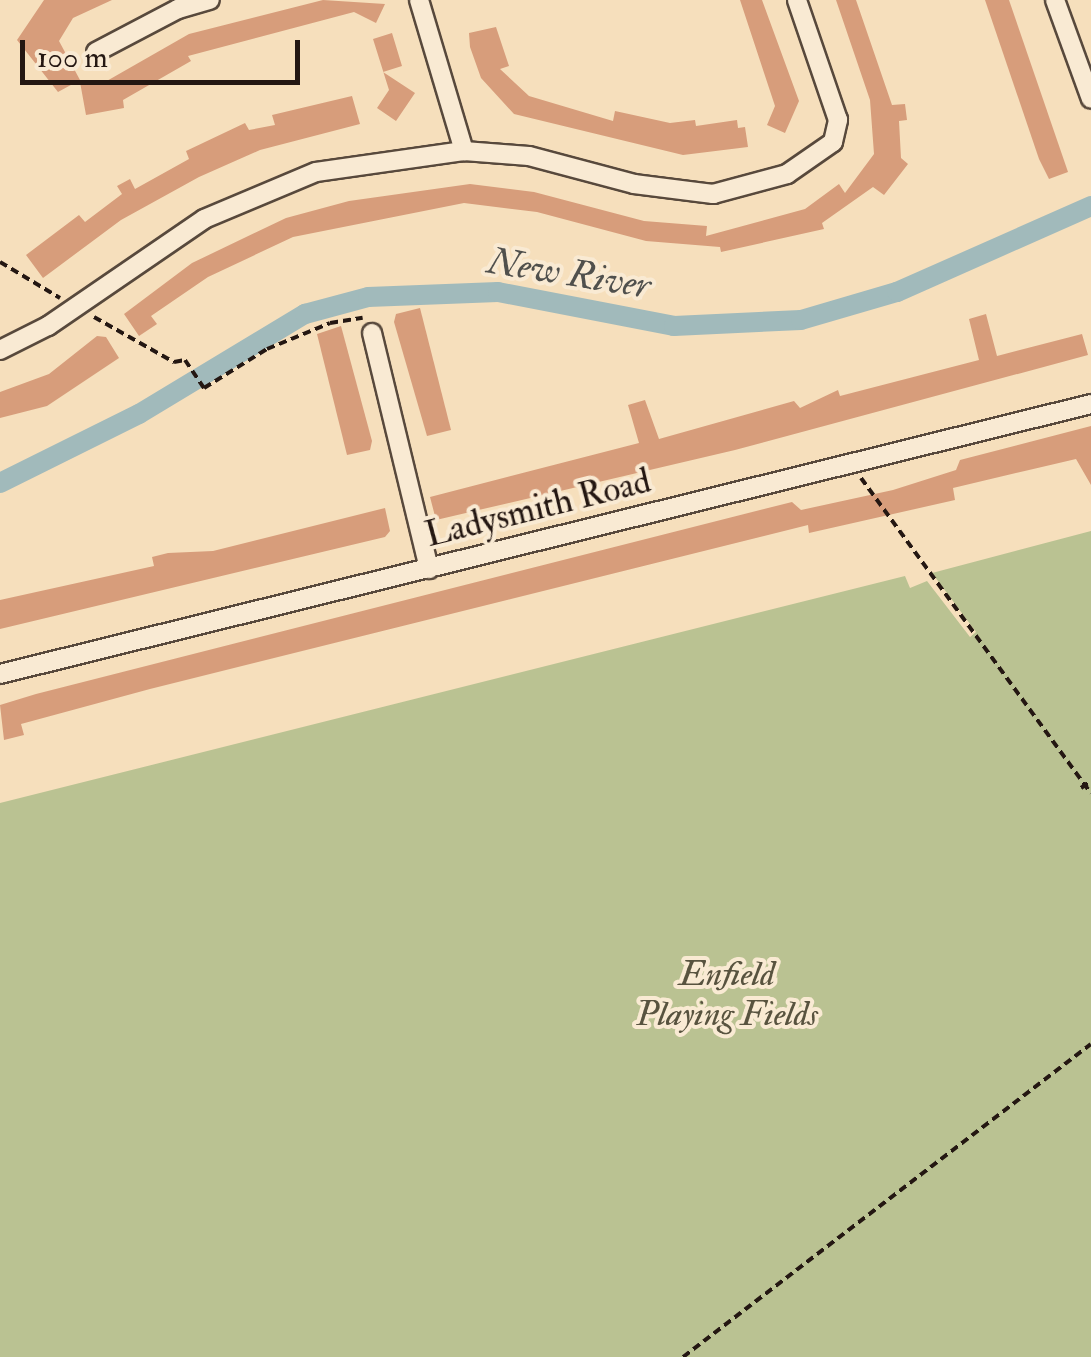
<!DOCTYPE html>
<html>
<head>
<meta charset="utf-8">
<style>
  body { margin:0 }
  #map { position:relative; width:1091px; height:1357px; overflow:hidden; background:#f6dfbc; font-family:"IM FELL Double Pica",serif }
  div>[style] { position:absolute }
  .green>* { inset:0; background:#bac292 }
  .canal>* { height:20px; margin:-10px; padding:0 10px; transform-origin:10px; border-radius:10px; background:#a1babb }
  .building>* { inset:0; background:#d79d7b }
  .path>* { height:4px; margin-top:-2px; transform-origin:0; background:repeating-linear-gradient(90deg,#241712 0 8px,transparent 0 13px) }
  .roads { filter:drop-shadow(2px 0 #58493c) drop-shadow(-2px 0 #58493c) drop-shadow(0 2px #58493c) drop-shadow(0 -2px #58493c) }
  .street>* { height:18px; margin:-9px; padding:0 9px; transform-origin:9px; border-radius:9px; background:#f9ead3 }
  span { translate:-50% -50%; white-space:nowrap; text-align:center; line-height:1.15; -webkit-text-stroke:8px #f9ead3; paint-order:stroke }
  .street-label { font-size:35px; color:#241712 }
  .park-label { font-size:35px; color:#58533f; font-style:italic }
  .water-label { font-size:38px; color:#50504d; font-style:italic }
  .scale { position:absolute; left:20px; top:40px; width:280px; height:45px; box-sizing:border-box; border:5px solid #241712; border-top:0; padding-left:12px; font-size:30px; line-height:35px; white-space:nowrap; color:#241712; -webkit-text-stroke:8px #f9ead3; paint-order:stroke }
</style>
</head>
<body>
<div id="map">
  <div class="green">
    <div style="clip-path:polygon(1091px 531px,1091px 1357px,0 1357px,0 803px,905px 576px,910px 588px,927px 581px,970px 637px,976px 632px,932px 573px)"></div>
  </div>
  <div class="canal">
    <div style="left:0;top:483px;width:155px;rotate:-26.4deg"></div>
    <div style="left:139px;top:414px;width:194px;rotate:-31.1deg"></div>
    <div style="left:305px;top:314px;width:65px;rotate:-15.1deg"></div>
    <div style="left:368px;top:297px;width:130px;rotate:-2.2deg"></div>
    <div style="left:498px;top:292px;width:179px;rotate:10.9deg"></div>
    <div style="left:674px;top:326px;width:127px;rotate:-2.7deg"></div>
    <div style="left:801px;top:320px;width:100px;rotate:-16.3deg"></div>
    <div style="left:897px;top:292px;width:212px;rotate:-23.9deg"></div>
  </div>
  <div class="building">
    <div style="clip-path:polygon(44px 0,112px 0,73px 18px,59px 41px,80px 80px,58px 92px,17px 40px)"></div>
    <div style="clip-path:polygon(323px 0,385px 4px,376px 23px,354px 12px,188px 56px,191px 61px,123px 100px,124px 108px,86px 115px,80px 82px,105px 82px,189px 34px)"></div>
    <div style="clip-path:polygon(740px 0,762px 0,799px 101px,785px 133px,767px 125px,775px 106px)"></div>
    <div style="clip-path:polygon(836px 0,856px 0,892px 105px,905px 104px,907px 120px,899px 121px,901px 158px,908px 164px,884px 195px,873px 187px,822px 223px,824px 229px,721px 252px,720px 247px,646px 241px,537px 212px,464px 203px,293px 237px,208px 277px,151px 316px,157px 324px,139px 336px,124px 314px,192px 263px,286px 218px,349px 201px,470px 184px,534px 192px,644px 221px,707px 226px,706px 236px,805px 209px,839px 184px,845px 193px,874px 154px,870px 100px)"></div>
    <div style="clip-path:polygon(985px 0,1009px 0,1068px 172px,1049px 179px,1039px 159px)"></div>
    <div style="clip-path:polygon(496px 27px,509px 66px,500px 69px,529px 96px,613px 121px,615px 111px,670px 123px,695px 120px,696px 126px,737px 120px,738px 128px,745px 127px,748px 147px,683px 155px,514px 114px,481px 78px,470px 47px,469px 33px)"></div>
    <div style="clip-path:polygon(392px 33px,402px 66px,383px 72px,415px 93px,396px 121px,377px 108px,389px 90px,373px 39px)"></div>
    <div style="clip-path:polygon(352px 96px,360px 124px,260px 150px,199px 177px,121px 220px,43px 278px,26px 255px,79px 215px,85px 222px,122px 194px,117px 186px,130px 179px,135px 189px,189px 159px,186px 151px,245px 123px,249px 130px,275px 125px,272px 115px)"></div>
    <div style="clip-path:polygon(420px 308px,451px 430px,427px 436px,394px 322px,396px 314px)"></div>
    <div style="clip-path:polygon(986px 314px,997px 356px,1082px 334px,1088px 355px,735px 450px,436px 520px,430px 497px,639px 443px,628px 405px,645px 400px,659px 439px,794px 401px,800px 408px,838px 390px,840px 396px,979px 360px,969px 319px)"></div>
    <div style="clip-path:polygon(341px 326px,372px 441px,370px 450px,347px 455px,317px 334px)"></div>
    <div style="clip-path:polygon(97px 336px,106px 337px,119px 358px,47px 406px,0 418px,0 392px,49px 374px)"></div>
    <div style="clip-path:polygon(1091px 426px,1091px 485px,1076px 459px,1029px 470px,953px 488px,955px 500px,809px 533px,808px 525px,150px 689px,21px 724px,24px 735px,4px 740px,0 705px,36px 694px,772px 507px,792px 502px,801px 510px,893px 490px,956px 470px,960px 460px)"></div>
    <div style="clip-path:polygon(385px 508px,390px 531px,385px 537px,0 629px,0 600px,154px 566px,152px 557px,168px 553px,213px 551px)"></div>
  </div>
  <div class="path">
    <div style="left:0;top:262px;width:70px;rotate:31deg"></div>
    <div style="left:94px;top:317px;width:92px;rotate:29.4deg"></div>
    <div style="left:174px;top:362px;width:11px;rotate:-10deg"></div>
    <div style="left:185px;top:360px;width:34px;rotate:56deg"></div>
    <div style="left:204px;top:388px;width:74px;rotate:-31.8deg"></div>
    <div style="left:267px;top:349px;width:68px;rotate:-22.4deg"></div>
    <div style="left:330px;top:323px;width:33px;rotate:-9deg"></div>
    <div style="left:861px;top:478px;width:390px;rotate:53.9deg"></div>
    <div style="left:1081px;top:788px;width:12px;rotate:-35deg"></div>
    <div style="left:683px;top:1357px;width:514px;rotate:-37.49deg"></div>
  </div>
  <div class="roads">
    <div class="street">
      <div style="left:419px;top:0;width:158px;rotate:73.4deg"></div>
      <div style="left:1055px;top:0;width:105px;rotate:70deg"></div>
      <div style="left:96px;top:52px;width:93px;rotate:-27.7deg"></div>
      <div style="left:178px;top:9px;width:33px;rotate:-16deg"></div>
      <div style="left:372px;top:333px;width:243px;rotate:76.4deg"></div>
      <div style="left:0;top:350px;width:54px;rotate:-26.6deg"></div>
      <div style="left:48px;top:326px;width:189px;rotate:-34.4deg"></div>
      <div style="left:204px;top:219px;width:121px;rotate:-22.8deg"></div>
      <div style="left:316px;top:172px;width:149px;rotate:-8.1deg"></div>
      <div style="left:464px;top:151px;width:65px;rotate:4.4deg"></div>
      <div style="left:529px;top:156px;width:109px;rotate:14.9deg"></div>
      <div style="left:634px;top:184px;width:80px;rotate:7.2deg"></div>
      <div style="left:713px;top:194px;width:77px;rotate:-15.1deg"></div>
      <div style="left:787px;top:174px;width:56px;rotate:-34.8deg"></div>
      <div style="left:833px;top:142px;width:23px;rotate:-77deg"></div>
      <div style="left:838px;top:120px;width:127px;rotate:-108.9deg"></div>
      <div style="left:0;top:674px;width:1124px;rotate:-13.9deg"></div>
    </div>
  </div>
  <div class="street-label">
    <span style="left:538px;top:508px;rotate:-14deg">Ladysmith Road</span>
  </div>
  <div class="park-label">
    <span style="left:727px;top:994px">Enfield<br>Playing Fields</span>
  </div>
  <div class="water-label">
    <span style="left:569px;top:274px;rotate:9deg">New River</span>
  </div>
  <div class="scale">100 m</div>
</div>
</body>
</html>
